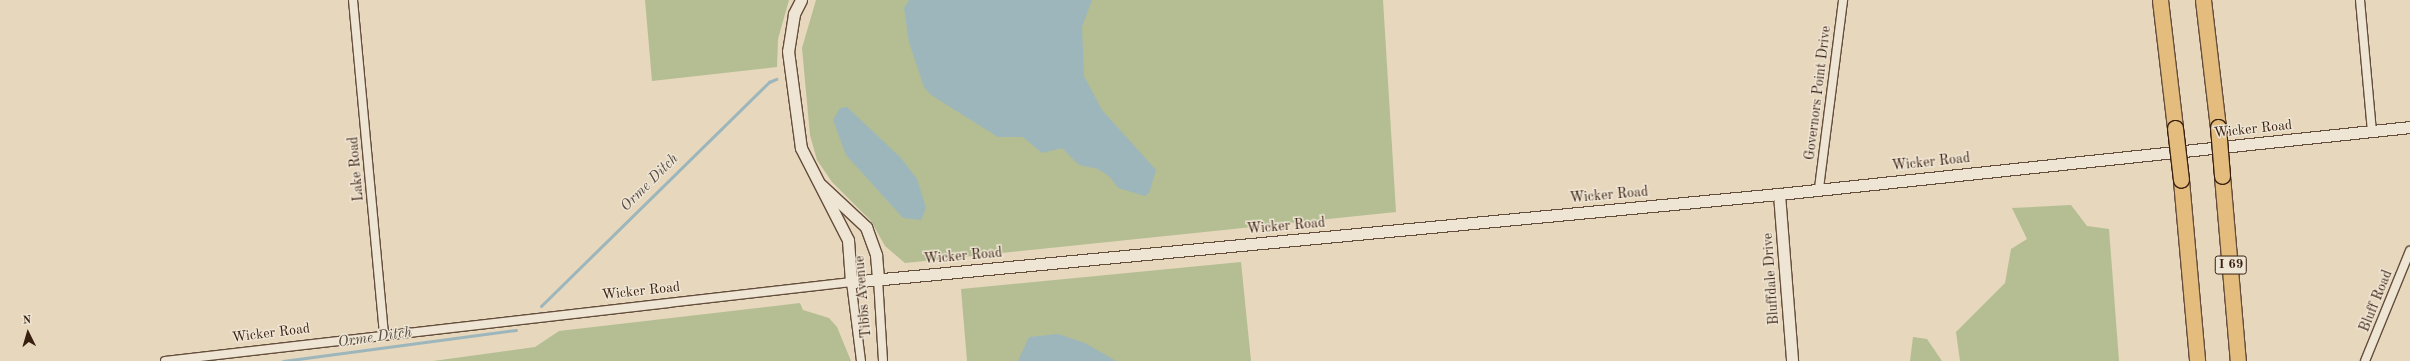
<!DOCTYPE html>
<html>
<head>
<meta charset="utf-8">
<style>
  body { margin:0 }
  #map { position:relative; width:2410px; height:361px; overflow:hidden; background:#e6d7bd; font-family:"Old Standard TT",serif }
  div>[style] { position:absolute }
  .green>* { inset:0; background:#b4be92 }
  .water>* { inset:0; background:#9cb6bc }
  .stream>* { height:3px; margin:-1.5px; padding:0 1.5px; transform-origin:1.5px; border-radius:1.5px; background:#9cb6bc }
  .roads { filter:drop-shadow(1px 0 #644d3b) drop-shadow(-1px 0 #644d3b) drop-shadow(0 1px #644d3b) drop-shadow(0 -1px #644d3b) }
  .street>* { height:8px; margin:-4px; padding:0 4px; transform-origin:4px; border-radius:4px; background:#efe5d4 }
  .secondary>* { height:11px; margin:-5.5px; padding:0 5.5px; transform-origin:5.5px; border-radius:5.5px; background:#efe5d4 }
  .highway>* { height:15px; margin:-7.5px; padding:0 7.5px; transform-origin:7.5px; border-radius:7.5px; background:#e3bc7e }
  .bridges { filter:drop-shadow(1px 0 #381f10) drop-shadow(-1px 0 #381f10) drop-shadow(0 1px #381f10) drop-shadow(0 -1px #381f10) }
  .highway-bridge>* { height:15px; margin:-7.5px; padding:0 7.5px; transform-origin:7.5px; border-radius:7.5px; background:#e3bc7e }
  span { translate:-50% -50%; white-space:nowrap; text-align:center; line-height:1.15; -webkit-text-stroke:3px #efe5d4; paint-order:stroke }
  .shield-label span { padding:1px 3px; background:#efe5d4; border:1px solid; border-radius:3px; -webkit-text-stroke-width:0 }
  .shield-label { font-size:13px; color:#381f10; font-weight:700 }
  .street-label { font-size:14px; color:#381f10 }
  .water-label { font-size:15px; color:#564c44; font-style:italic }
  .north { position:absolute; left:8px; top:313px; width:40px; height:40px; -webkit-text-stroke:3px #efe5d4; paint-order:stroke; rotate:355deg; font-size:11px; font-weight:700; line-height:16px; text-align:center; color:#381f10 }
  .north::after { content:''; display:block; margin:auto; width:14px; height:18px; background:#381f10; clip-path:polygon(50% 0,100% 100%,50% 72%,0 100%) }
</style>
</head>
<body>
<div id="map">
  <div class="green">
    <div style="clip-path:polygon(645px 0,789px 0,778px 39px,777px 67px,652px 81px)"></div>
    <div style="clip-path:polygon(816px 0,1383px 0,1396px 212px,905px 263px,885px 246px,871px 221px,832px 182px,817px 160px,810px 135px,802px 48px)"></div>
    <div style="clip-path:polygon(2071px 205px,2087px 226px,2109px 229px,2119px 361px,1960px 361px,1956px 332px,2005px 283px,2011px 249px,2027px 239px,2012px 208px)"></div>
    <div style="clip-path:polygon(1241px 262px,1251px 361px,967px 361px,961px 289px)"></div>
    <div style="clip-path:polygon(800px 303px,803px 310px,829px 318px,837px 327px,851px 361px,433px 361px,535px 347px,559px 331px)"></div>
    <div style="clip-path:polygon(1913px 337px,1927px 339px,1942px 361px,1910px 361px)"></div>
  </div>
  <div class="water">
    <div style="clip-path:polygon(909px 0,1092px 0,1082px 27px,1084px 76px,1102px 110px,1156px 170px,1149px 193px,1145px 196px,1118px 188px,1110px 177px,1098px 169px,1079px 165px,1062px 148px,1042px 153px,1023px 137px,998px 137px,931px 95px,924px 87px,909px 42px,904px 8px)"></div>
    <div style="clip-path:polygon(847px 107px,901px 158px,917px 179px,926px 208px,921px 220px,903px 218px,846px 155px,833px 120px,840px 108px)"></div>
    <div style="clip-path:polygon(1058px 334px,1085px 343px,1116px 361px,1018px 361px,1029px 337px)"></div>
  </div>
  <div class="stream">
    <div style="left:541px;top:306px;width:320px;rotate:-44.5deg"></div>
    <div style="left:769px;top:82px;width:8px;rotate:-23deg"></div>
    <div style="left:283px;top:361px;width:235px;rotate:-7.6deg"></div>
  </div>
  <div class="roads">
    <div class="street">
      <div style="left:353px;top:0;width:337px;rotate:84.7deg"></div>
      <div style="left:2360px;top:0;width:133px;rotate:84.8deg"></div>
      <div style="left:1819px;top:188px;width:190px;rotate:-82.7deg"></div>
      <div style="left:878px;top:279px;width:82px;rotate:86.5deg"></div>
      <div style="left:165px;top:361px;width:691px;rotate:-6.57deg"></div>
      <div style="left:851px;top:282px;width:80px;rotate:82.8deg"></div>
      <div style="left:2365px;top:361px;width:119px;rotate:-67.8deg"></div>
    </div>
    <div class="secondary">
      <div style="left:801px;top:0;width:16px;rotate:117deg"></div>
      <div style="left:794px;top:14px;width:37px;rotate:99deg"></div>
      <div style="left:788px;top:51px;width:98px;rotate:82.4deg"></div>
      <div style="left:801px;top:148px;width:103px;rotate:62.9deg"></div>
      <div style="left:848px;top:240px;width:42px;rotate:85.9deg"></div>
      <div style="left:851px;top:282px;width:932px;rotate:-5.42deg"></div>
      <div style="left:1779px;top:194px;width:635px;rotate:-6.06deg"></div>
      <div style="left:821px;top:185px;width:62px;rotate:43deg"></div>
      <div style="left:866px;top:227px;width:30px;rotate:70deg"></div>
      <div style="left:876px;top:255px;width:24px;rotate:85deg"></div>
      <div style="left:1779px;top:194px;width:168px;rotate:85.5deg"></div>
    </div>
    <div class="highway">
      <div style="left:2160px;top:0;width:129px;rotate:83.3deg"></div>
      <div style="left:2203px;top:0;width:128px;rotate:83.3deg"></div>
      <div style="left:2222px;top:176px;width:186px;rotate:85.1deg"></div>
      <div style="left:2181px;top:180px;width:182px;rotate:84.9deg"></div>
    </div>
  </div>
  <div class="bridges">
    <div class="highway-bridge">
      <div style="left:2218px;top:127px;width:49px;rotate:85.3deg"></div>
      <div style="left:2175px;top:128px;width:52px;rotate:83.4deg"></div>
    </div>
  </div>
  <div class="shield-label">
    <span style="left:2231px;top:265px">I 69</span>
  </div>
  <div class="street-label">
    <span style="left:1818px;top:93px;rotate:-83deg">Governors Point Drive</span>
    <span style="left:2253px;top:129px;rotate:-6deg">Wicker Road</span>
    <span style="left:1931px;top:162px;rotate:-6deg">Wicker Road</span>
    <span style="left:356px;top:169px;rotate:-95deg">Lake Road</span>
    <span style="left:1609px;top:195px;rotate:-5deg">Wicker Road</span>
    <span style="left:1286px;top:226px;rotate:-5deg">Wicker Road</span>
    <span style="left:963px;top:256px;rotate:-5deg">Wicker Road</span>
    <span style="left:1771px;top:279px;rotate:-94deg">Bluffdale Drive</span>
    <span style="left:641px;top:291px;rotate:-6deg">Wicker Road</span>
    <span style="left:863px;top:297px;rotate:-95deg">Tibbs Avenue</span>
    <span style="left:2376px;top:301px;rotate:-68deg">Bluff Road</span>
    <span style="left:271px;top:333px;rotate:-7deg">Wicker Road</span>
  </div>
  <div class="water-label">
    <span style="left:650px;top:183px;rotate:-45deg">Orme Ditch</span>
    <span style="left:375px;top:338px;rotate:-8deg">Orme Ditch</span>
  </div>
  <div class="north">N</div>
</div>
</body>
</html>
